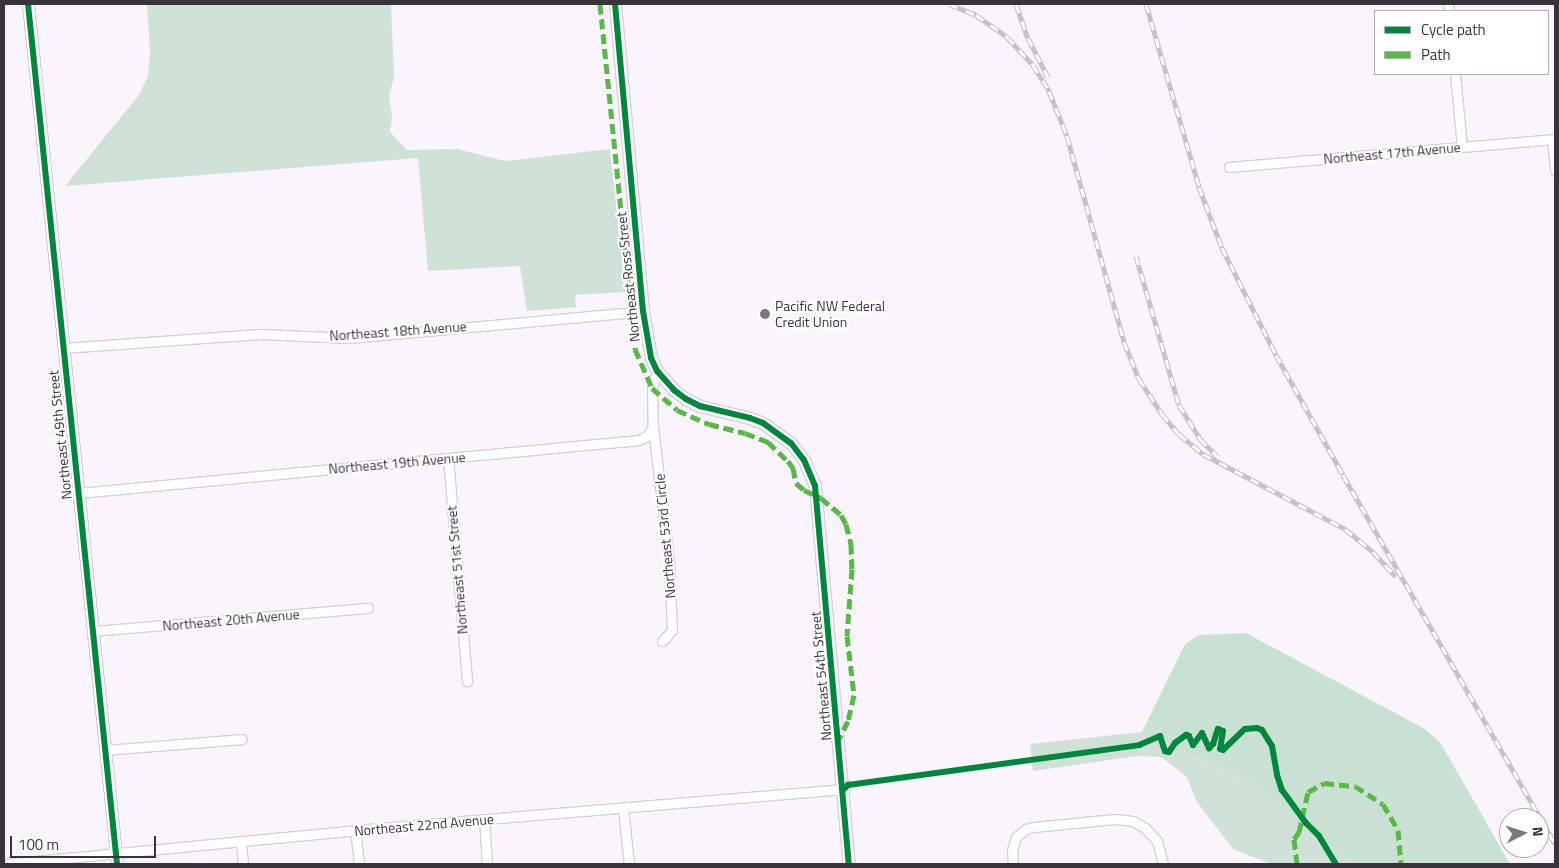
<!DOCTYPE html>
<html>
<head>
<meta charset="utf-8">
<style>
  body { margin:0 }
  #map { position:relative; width:1559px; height:868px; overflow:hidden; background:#faf4fc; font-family:"Titillium Web",sans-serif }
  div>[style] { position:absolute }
  .green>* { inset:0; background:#d0e1d7 }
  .forest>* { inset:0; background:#c8e1d2 }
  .roads { filter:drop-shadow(1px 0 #d6d1d7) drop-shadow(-1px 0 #d6d1d7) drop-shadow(0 1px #d6d1d7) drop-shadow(0 -1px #d6d1d7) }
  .minor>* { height:9px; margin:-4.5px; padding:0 4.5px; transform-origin:4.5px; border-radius:4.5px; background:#fefdff }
  .tertiary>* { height:11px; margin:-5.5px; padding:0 5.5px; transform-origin:5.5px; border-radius:5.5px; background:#fefdff }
  .rail>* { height:5px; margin-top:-2.5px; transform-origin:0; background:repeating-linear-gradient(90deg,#fff 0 9px,#c2c0c2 0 18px); box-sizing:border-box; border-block:1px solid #c2c0c2 }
  .quiet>* { height:5px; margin-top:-2.5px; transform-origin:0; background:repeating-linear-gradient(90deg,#58b947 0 10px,transparent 0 15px) }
  .cycleway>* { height:6px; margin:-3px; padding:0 3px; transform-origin:3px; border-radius:3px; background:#00873e }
  .dots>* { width:14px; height:14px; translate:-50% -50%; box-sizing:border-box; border:2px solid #fff; border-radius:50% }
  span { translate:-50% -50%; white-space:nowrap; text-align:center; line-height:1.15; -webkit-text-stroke:4px #fff; paint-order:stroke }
  .street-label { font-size:14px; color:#39343b }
  .poi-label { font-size:14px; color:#39343b }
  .left { translate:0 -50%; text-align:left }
  .frame { position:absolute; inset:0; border:5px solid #39343b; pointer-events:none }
  .legend { position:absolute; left:1374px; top:10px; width:175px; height:65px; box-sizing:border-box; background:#fff; border:1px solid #b0aeb1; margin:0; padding:6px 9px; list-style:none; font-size:15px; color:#39343b }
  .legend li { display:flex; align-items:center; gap:10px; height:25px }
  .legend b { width:25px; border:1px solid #b0aeb1 }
  .north { position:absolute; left:1499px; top:808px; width:50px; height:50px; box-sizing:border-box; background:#fff; border:1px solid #b0aeb1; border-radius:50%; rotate:85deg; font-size:14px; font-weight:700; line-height:20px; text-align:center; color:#39343b }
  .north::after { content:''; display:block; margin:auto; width:18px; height:22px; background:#7d777f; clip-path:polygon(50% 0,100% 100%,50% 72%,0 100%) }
  .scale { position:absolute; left:10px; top:836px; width:146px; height:22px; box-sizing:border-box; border:2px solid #39343b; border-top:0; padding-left:6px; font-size:15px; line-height:18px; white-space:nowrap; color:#39343b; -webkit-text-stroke:4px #fff; paint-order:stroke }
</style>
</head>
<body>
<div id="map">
  <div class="green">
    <div style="clip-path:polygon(147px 4px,391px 4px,394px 77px,389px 95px,392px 116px,390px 132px,407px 150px,457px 149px,505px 161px,610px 149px,625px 292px,575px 295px,576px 307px,527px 311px,520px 266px,428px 271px,418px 158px,65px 186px,139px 95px,148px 76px,150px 53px)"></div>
    <div style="clip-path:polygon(1142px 732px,1239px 776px,1355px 864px,1271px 864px,1233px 849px,1197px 802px,1186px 776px,1161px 757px,1137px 756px,1033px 771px,1030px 744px)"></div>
  </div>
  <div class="forest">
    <div style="clip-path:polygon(1246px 633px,1425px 729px,1440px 742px,1510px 864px,1355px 864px,1239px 776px,1142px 732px,1185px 644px,1199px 635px)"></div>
  </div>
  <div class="roads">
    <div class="minor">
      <div style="left:1448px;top:4px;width:7px;rotate:82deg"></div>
      <div style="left:1455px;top:74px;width:73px;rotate:84.5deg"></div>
      <div style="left:1552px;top:140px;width:31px;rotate:84deg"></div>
      <div style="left:1229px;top:167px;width:327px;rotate:-4.9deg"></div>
      <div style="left:63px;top:348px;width:197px;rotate:-4.1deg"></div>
      <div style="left:260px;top:334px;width:89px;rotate:2.6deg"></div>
      <div style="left:349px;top:338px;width:295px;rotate:-5.2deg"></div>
      <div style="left:657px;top:371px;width:18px;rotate:106deg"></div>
      <div style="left:652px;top:388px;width:39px;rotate:89deg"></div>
      <div style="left:653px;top:427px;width:135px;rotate:83.2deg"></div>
      <div style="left:669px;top:561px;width:69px;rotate:87.5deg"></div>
      <div style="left:672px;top:630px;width:15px;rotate:132deg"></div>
      <div style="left:448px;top:458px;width:224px;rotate:85.1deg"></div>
      <div style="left:79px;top:493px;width:563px;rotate:-5.41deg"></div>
      <div style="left:639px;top:440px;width:9px;rotate:-27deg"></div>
      <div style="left:647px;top:436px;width:11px;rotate:-56deg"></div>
      <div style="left:93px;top:631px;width:276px;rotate:-4.8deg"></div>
      <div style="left:105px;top:750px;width:137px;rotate:-4.6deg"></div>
      <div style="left:623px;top:808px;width:56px;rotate:83.9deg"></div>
      <div style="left:484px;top:819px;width:45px;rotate:86.2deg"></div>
      <div style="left:355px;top:830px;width:34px;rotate:83deg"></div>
      <div style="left:241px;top:841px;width:23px;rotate:85deg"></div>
      <div style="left:4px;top:864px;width:353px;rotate:-5.5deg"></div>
      <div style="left:355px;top:830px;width:491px;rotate:-4.8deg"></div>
      <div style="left:1013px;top:864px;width:14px;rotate:-94deg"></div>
      <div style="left:1012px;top:850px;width:14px;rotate:-73deg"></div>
      <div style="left:1016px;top:837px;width:13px;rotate:-39deg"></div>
      <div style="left:1026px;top:829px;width:7px;rotate:-16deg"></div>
      <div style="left:1033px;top:827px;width:82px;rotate:-5.6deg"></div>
      <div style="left:1115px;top:819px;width:18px;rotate:6deg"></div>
      <div style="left:1133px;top:821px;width:14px;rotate:30deg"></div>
      <div style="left:1145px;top:828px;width:18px;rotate:47deg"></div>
      <div style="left:1157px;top:841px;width:24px;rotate:75deg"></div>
    </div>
    <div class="tertiary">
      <div style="left:28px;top:4px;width:865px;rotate:84.09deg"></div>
      <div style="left:615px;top:4px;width:308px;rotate:84.8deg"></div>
      <div style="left:643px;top:311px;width:48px;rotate:80.3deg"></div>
      <div style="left:651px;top:358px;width:14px;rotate:65deg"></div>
      <div style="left:657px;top:371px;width:25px;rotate:48deg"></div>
      <div style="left:674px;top:390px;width:15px;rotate:37deg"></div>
      <div style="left:686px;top:399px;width:16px;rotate:27deg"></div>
      <div style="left:700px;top:406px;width:51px;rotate:13.5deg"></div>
      <div style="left:750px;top:418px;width:14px;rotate:21deg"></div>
      <div style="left:763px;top:423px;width:34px;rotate:36deg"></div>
      <div style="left:791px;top:443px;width:21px;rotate:53deg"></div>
      <div style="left:804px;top:460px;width:28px;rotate:67deg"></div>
      <div style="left:815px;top:486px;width:380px;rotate:84.9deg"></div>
    </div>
  </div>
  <div class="rail">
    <div style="left:949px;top:4px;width:29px;rotate:22deg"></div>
    <div style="left:976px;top:15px;width:38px;rotate:35deg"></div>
    <div style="left:1007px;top:37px;width:38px;rotate:47deg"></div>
    <div style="left:1033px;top:65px;width:31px;rotate:58deg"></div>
    <div style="left:1049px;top:91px;width:48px;rotate:68.2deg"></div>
    <div style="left:1067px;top:136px;width:214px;rotate:74.5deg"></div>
    <div style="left:1124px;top:342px;width:40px;rotate:68deg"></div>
    <div style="left:1139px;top:379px;width:42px;rotate:56.7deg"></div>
    <div style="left:1162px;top:414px;width:26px;rotate:50deg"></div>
    <div style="left:1179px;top:434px;width:31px;rotate:40deg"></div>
    <div style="left:1203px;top:454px;width:161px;rotate:27.8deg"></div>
    <div style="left:1345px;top:529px;width:36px;rotate:39deg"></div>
    <div style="left:1373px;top:552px;width:33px;rotate:47deg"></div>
    <div style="left:1016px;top:4px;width:36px;rotate:71deg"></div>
    <div style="left:1028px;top:38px;width:44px;rotate:62.9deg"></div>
    <div style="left:1146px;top:4px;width:191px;rotate:73.8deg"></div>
    <div style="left:1199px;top:187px;width:65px;rotate:69.3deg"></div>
    <div style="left:1222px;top:248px;width:120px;rotate:63.2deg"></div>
    <div style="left:1276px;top:355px;width:137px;rotate:60.8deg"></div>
    <div style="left:1343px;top:475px;width:425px;rotate:60.1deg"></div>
    <div style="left:1136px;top:256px;width:155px;rotate:73.9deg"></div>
    <div style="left:1179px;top:405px;width:40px;rotate:58deg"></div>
    <div style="left:1200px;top:439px;width:25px;rotate:45deg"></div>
  </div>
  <div class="quiet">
    <div style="left:600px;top:4px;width:347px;rotate:84.2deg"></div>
    <div style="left:635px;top:349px;width:43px;rotate:66.4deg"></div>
    <div style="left:652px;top:388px;width:33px;rotate:41deg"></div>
    <div style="left:677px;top:410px;width:35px;rotate:24deg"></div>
    <div style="left:709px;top:424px;width:37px;rotate:14deg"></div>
    <div style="left:745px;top:433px;width:25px;rotate:21deg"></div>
    <div style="left:768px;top:442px;width:28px;rotate:44deg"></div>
    <div style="left:788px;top:461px;width:9px;rotate:54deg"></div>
    <div style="left:793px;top:468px;width:15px;rotate:79deg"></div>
    <div style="left:796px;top:483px;width:11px;rotate:41deg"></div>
    <div style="left:804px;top:490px;width:19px;rotate:25deg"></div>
    <div style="left:821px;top:498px;width:26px;rotate:40deg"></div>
    <div style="left:841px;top:515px;width:10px;rotate:61deg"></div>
    <div style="left:846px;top:524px;width:21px;rotate:76deg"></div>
    <div style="left:851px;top:544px;width:25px;rotate:88deg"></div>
    <div style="left:852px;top:569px;width:67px;rotate:94.3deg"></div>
    <div style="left:847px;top:636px;width:59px;rotate:83.2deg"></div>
    <div style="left:854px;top:695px;width:27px;rotate:103deg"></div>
    <div style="left:848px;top:721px;width:20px;rotate:117deg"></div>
    <div style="left:1297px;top:864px;width:25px;rotate:-97deg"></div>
    <div style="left:1294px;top:839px;width:9px;rotate:-54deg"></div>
    <div style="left:1299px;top:832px;width:41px;rotate:-77.3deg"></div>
    <div style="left:1308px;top:792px;width:18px;rotate:-29deg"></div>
    <div style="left:1324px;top:783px;width:31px;rotate:6deg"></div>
    <div style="left:1355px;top:786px;width:33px;rotate:33deg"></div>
    <div style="left:1383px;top:804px;width:30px;rotate:60deg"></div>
    <div style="left:1398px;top:830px;width:34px;rotate:85deg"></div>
  </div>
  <div class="cycleway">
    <div style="left:28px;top:4px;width:865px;rotate:84.09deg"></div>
    <div style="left:615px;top:4px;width:308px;rotate:84.8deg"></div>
    <div style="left:643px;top:311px;width:48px;rotate:80.3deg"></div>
    <div style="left:651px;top:358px;width:14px;rotate:65deg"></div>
    <div style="left:657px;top:371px;width:25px;rotate:48deg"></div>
    <div style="left:674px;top:390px;width:15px;rotate:37deg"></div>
    <div style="left:686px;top:399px;width:16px;rotate:27deg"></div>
    <div style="left:700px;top:406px;width:51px;rotate:13.5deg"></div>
    <div style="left:750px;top:418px;width:14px;rotate:21deg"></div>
    <div style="left:763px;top:423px;width:34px;rotate:36deg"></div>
    <div style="left:791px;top:443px;width:21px;rotate:53deg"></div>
    <div style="left:804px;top:460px;width:28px;rotate:67deg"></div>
    <div style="left:815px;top:486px;width:380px;rotate:84.9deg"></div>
    <div style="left:844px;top:789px;width:6px;rotate:-45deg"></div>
    <div style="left:848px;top:785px;width:294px;rotate:-7.8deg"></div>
    <div style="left:1139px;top:745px;width:23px;rotate:-23deg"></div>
    <div style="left:1160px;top:736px;width:16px;rotate:72deg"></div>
    <div style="left:1165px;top:751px;width:4px;rotate:14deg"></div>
    <div style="left:1169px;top:752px;width:11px;rotate:-56deg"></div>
    <div style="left:1175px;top:743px;width:14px;rotate:-36deg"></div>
    <div style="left:1186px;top:735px;width:3px;rotate:18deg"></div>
    <div style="left:1189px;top:736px;width:10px;rotate:66deg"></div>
    <div style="left:1193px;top:745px;width:15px;rotate:-53deg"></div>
    <div style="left:1202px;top:733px;width:17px;rotate:65deg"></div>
    <div style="left:1209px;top:748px;width:6px;rotate:-45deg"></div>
    <div style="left:1213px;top:744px;width:16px;rotate:-72deg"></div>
    <div style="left:1218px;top:729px;width:5px;rotate:22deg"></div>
    <div style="left:1223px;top:731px;width:18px;rotate:99deg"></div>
    <div style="left:1220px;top:749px;width:3px;rotate:18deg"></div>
    <div style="left:1223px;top:750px;width:30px;rotate:-44deg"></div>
    <div style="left:1245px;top:729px;width:12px;rotate:-5deg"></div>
    <div style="left:1257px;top:728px;width:5px;rotate:22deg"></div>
    <div style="left:1262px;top:730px;width:19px;rotate:58deg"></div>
    <div style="left:1272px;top:746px;width:29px;rotate:80deg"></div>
    <div style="left:1277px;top:775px;width:16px;rotate:72deg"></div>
    <div style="left:1282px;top:790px;width:41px;rotate:54deg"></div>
    <div style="left:1306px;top:823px;width:18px;rotate:45deg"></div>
    <div style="left:1319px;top:836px;width:33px;rotate:59deg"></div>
  </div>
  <div class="dots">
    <div style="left:765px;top:314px;background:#7d777f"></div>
  </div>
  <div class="street-label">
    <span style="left:1392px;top:153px;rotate:-5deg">Northeast 17th Avenue</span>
    <span style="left:628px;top:277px;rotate:-96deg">Northeast Ross Street</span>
    <span style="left:398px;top:331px;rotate:-4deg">Northeast 18th Avenue</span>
    <span style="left:60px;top:435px;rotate:-96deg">Northeast 49th Street</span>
    <span style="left:397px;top:463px;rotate:-5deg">Northeast 19th Avenue</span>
    <span style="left:665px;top:536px;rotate:-95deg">Northeast 53rd Circle</span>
    <span style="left:457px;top:570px;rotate:-95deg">Northeast 51st Street</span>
    <span style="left:231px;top:620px;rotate:-5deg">Northeast 20th Avenue</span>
    <span style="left:821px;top:676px;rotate:-95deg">Northeast 54th Street</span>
    <span style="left:424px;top:825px;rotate:-5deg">Northeast 22nd Avenue</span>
  </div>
  <div class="poi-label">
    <span class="left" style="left:775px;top:314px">Pacific NW Federal<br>Credit Union</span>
  </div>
  <div class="frame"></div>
  <ul class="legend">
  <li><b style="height:6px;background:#00873e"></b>Cycle path</li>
  <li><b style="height:6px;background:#58b947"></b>Path</li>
  </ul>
  <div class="north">N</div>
  <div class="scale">100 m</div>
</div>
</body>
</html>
